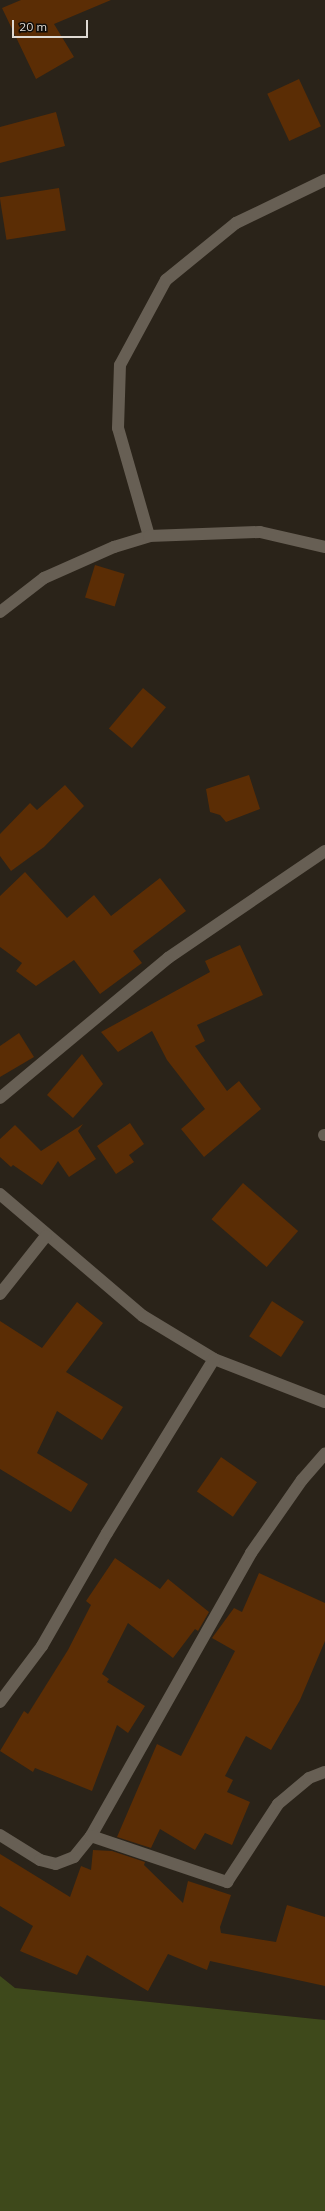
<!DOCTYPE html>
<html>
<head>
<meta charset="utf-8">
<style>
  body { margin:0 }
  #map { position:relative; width:325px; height:2211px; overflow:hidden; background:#2a2319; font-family:Mulish,sans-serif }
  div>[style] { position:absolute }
  .green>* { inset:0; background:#3e491b }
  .building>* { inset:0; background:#5b2d05; transform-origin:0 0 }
  .street>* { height:12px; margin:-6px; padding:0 6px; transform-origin:6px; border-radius:6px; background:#675f54 }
  .secondary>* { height:12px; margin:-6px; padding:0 6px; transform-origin:6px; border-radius:6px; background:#675f54 }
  span { translate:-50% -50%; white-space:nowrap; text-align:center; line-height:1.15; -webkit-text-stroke:3.5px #100d09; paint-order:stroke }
  .scale { position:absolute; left:12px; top:20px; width:76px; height:18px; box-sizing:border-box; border:2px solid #dfdad3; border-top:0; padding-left:5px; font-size:12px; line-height:14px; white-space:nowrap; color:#dfdad3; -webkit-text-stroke:3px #100d09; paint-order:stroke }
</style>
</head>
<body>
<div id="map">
  <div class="green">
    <div style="clip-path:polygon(0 1976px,15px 1988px,325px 2020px,325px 2211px,0 2211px)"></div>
  </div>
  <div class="building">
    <div style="clip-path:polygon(21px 0,111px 0,54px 24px,74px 57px,36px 79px,2px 8px)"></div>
    <div style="left:299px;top:79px;width:52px;height:35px;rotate:65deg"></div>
    <div style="clip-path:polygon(56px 112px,65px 146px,0 163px,0 127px)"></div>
    <div style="left:59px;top:188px;width:43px;height:60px;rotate:81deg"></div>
    <div style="left:95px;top:565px;width:31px;height:34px;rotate:17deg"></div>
    <div style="left:143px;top:688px;width:30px;height:53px;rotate:40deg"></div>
    <div style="clip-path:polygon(249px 775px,260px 809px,226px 822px,220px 815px,210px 812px,206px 789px)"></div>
    <div style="clip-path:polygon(65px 785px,84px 806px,44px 847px,11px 871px,0 856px,0 834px,30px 803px,37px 810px)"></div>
    <div style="clip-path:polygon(25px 872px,67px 918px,94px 895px,111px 916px,160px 878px,186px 911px,133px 951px,142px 963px,100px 994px,74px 960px,36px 986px,16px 971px,22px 963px,0 947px,0 896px)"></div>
    <div style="clip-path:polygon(240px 945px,263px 995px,197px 1025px,205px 1041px,195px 1046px,227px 1091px,239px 1081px,261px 1109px,204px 1157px,181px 1129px,205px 1109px,167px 1060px,152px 1031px,118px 1052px,101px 1032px,210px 972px,205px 961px)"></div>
    <div style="clip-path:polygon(19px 1033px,34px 1057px,0 1077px,0 1046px)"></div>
    <div style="clip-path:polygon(82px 1054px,103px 1084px,73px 1118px,47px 1095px)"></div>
    <div style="clip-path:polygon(130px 1123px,144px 1144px,129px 1155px,134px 1162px,116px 1174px,97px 1146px)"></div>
    <div style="clip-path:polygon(83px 1124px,78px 1131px,96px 1159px,69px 1177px,58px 1161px,42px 1185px,13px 1165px,11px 1167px,0 1157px,0 1139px,15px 1125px,41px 1151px)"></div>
    <div style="left:243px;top:1183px;width:73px;height:48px;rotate:41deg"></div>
    <div style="left:272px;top:1301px;width:38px;height:42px;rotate:33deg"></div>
    <div style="clip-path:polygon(77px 1302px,103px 1323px,66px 1372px,123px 1407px,102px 1440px,57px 1411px,37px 1453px,88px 1484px,71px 1512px,0 1469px,0 1321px,42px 1348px)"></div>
    <div style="left:221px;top:1457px;width:44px;height:42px;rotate:35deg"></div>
    <div style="clip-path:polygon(115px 1558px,160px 1589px,168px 1579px,209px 1612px,198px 1631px,195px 1629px,173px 1658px,128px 1623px,102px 1674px,109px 1679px,107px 1682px,145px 1706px,128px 1733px,117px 1725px,92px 1791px,35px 1768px,33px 1772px,0 1751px,24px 1711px,28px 1714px,68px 1650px,91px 1605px,86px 1601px)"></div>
    <div style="clip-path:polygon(259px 1573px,325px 1603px,325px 1641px,300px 1700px,271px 1750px,246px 1736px,225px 1776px,233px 1780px,227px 1792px,250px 1802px,232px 1845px,205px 1833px,195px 1850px,160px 1829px,151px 1848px,117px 1837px,157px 1744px,181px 1756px,235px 1651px,212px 1638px,234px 1608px,242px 1612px)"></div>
    <div style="clip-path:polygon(93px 1850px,112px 1851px,145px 1862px,144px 1865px,183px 1903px,188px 1881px,231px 1895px,220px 1927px,221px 1933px,276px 1942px,287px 1905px,325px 1917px,325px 1986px,210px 1961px,207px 1970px,168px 1954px,148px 1991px,87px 1955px,77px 1975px,20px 1951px,33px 1926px,0 1906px,0 1854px,70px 1897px,81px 1866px,91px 1870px)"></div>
  </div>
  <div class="street">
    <div style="left:149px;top:536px;width:112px;rotate:-106deg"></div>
    <div style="left:118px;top:428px;width:63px;rotate:-88.2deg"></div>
    <div style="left:120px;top:365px;width:97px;rotate:-61.6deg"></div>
    <div style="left:166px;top:280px;width:90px;rotate:-39.2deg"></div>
    <div style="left:236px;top:223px;width:99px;rotate:-25.8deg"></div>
    <div style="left:0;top:1098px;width:219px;rotate:-39.8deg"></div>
    <div style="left:168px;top:958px;width:190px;rotate:-34.3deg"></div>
    <div style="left:324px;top:1135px;width:1px"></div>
    <div style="left:0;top:1194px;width:188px;rotate:40.5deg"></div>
    <div style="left:143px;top:1316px;width:83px;rotate:31.2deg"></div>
    <div style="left:214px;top:1359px;width:119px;rotate:21.2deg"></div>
    <div style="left:0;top:1294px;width:74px;rotate:-51.6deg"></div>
    <div style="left:0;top:1702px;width:70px;rotate:-53.1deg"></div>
    <div style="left:42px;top:1646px;width:130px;rotate:-60.1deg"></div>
    <div style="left:107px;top:1533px;width:204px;rotate:-58.4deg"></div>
    <div style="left:0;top:1835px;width:47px;rotate:32deg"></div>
    <div style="left:40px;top:1860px;width:16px;rotate:14deg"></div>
    <div style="left:56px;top:1864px;width:19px;rotate:-21deg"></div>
    <div style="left:74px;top:1857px;width:27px;rotate:-51deg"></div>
    <div style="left:91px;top:1836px;width:325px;rotate:-60.5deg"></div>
    <div style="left:251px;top:1553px;width:89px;rotate:-55.1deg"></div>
    <div style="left:302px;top:1480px;width:35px;rotate:-49deg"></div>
    <div style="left:91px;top:1836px;width:144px;rotate:18.7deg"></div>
    <div style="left:227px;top:1882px;width:93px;rotate:-56.8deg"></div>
    <div style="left:278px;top:1804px;width:40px;rotate:-40deg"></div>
    <div style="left:309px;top:1778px;width:17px;rotate:-21deg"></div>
  </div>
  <div class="secondary">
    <div style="left:0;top:612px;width:56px;rotate:-37.7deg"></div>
    <div style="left:44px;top:578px;width:77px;rotate:-23.9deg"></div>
    <div style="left:114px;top:547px;width:37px;rotate:-17deg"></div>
    <div style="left:149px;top:536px;width:111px;rotate:-2.1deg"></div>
    <div style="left:260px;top:532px;width:67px;rotate:13deg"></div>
  </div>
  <div class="scale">20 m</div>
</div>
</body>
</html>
